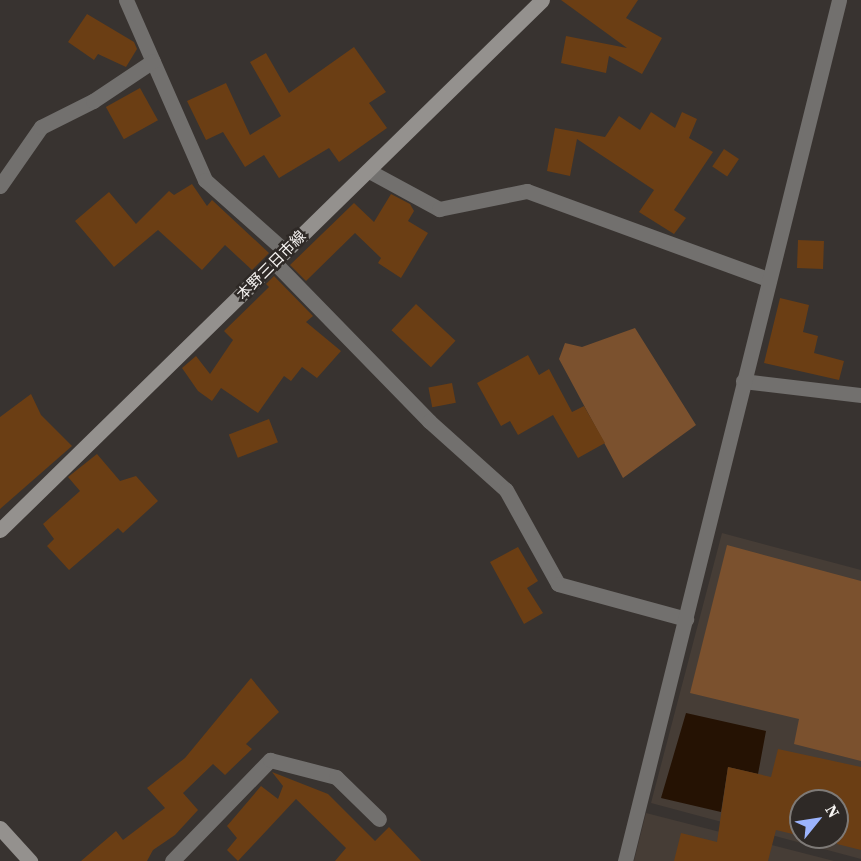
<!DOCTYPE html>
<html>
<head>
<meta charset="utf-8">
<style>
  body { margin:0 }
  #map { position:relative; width:861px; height:861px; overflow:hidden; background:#383330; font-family:"Source Serif 4","Noto Sans JP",serif }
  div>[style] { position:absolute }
  .built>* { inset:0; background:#463d36 }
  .green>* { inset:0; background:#7b512e }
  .water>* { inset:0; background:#251203 }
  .building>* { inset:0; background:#6b3e14; transform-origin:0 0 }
  .minor>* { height:15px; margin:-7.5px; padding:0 7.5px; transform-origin:7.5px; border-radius:7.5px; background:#72706e }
  .secondary>* { height:15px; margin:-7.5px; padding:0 7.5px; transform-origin:7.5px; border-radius:7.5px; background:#94918e }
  span { translate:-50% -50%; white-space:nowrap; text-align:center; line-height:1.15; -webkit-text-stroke:5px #2e2926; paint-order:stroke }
  .street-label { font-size:15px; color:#f6f3f1 }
  .north { position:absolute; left:789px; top:789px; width:60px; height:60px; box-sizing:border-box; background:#2e2926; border:2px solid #7e7a77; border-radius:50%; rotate:60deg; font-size:16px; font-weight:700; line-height:24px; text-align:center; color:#f6f3f1 }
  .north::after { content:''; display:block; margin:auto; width:21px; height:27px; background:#9cb4fd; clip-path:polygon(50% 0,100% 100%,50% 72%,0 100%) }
</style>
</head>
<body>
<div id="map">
  <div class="built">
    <div style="clip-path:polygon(evenodd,722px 533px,861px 570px,861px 859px,651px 803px,722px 533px,801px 801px,837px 801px,837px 837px,801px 837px,801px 801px)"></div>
    <div style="clip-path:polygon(646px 813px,834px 861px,634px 861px)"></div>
  </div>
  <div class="green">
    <div style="clip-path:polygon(635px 328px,696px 425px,623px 478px,559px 359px,565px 343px,582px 347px)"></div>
    <div style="clip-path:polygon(727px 545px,861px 581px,861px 761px,794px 744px,799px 719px,690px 693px)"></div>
  </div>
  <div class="water">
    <div style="clip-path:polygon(686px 713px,766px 731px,758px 774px,728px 767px,721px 812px,661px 798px)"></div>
  </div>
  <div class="building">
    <div style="clip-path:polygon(561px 0,638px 0,626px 18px,662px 38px,642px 74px,609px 56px,606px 73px,561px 63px,566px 36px,627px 48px)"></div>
    <div style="clip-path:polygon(87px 14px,134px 42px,137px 49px,126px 67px,98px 54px,94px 60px,68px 42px)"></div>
    <div style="clip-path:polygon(354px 47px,386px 92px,369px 103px,387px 128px,339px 162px,329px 148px,279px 178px,264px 155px,245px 167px,223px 132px,206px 140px,187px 101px,226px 83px,250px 135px,281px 116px,250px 62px,266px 53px,289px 93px)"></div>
    <div style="left:140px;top:88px;width:37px;height:39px;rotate:61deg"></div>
    <div style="clip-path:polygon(651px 112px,675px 128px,682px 112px,697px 119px,689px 138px,713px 152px,674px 210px,686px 218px,674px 234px,639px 212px,654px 190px,577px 139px,570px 176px,547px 171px,555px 128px,605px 137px,619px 116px,640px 130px)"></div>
    <div style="left:724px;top:149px;width:18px;height:21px;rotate:34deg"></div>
    <div style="clip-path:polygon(192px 184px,207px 206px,212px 200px,269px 253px,252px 270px,225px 245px,202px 270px,158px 230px,114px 267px,75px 221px,109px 192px,136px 224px,169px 191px,174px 195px)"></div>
    <div style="clip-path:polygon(391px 194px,410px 204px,414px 211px,408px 221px,428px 233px,401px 278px,378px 263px,381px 258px,355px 233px,306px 281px,290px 265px,354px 203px,374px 222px)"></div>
    <div style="left:798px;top:240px;width:26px;height:28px;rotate:2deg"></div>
    <div style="clip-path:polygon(274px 276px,313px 316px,306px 322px,341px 351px,317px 378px,302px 367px,291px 381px,284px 376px,258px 413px,221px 388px,212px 401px,198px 391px,182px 368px,196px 356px,210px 374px,233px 340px,224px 331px,269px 287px,266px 284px)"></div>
    <div style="clip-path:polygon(780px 298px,809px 305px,803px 332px,818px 336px,814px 353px,844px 361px,839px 380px,764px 363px)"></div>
    <div style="left:416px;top:304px;width:54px;height:36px;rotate:43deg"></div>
    <div style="clip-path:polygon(528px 355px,539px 375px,549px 369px,572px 412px,584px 406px,605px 443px,578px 458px,553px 415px,518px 435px,510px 421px,501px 426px,477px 383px)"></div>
    <div style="left:452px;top:383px;width:20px;height:24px;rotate:79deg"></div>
    <div style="clip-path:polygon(31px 394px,41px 415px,72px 446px,0 509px,0 417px)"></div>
    <div style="left:269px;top:419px;width:25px;height:43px;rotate:69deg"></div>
    <div style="clip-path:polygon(97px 454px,120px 481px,136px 476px,158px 501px,123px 533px,118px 528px,69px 570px,47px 546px,54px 539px,43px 524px,80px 491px,68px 477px)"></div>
    <div style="clip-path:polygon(518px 547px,538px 581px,527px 588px,543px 613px,524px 624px,490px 562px)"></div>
    <div style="clip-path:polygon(251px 678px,279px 712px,246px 744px,252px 749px,225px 775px,213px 764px,183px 793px,198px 810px,175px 835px,153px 850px,147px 861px,81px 861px,116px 831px,123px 840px,165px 808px,147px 788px,185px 758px)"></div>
    <div style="clip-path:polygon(778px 749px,861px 767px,861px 850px,837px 844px,837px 801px,801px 801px,801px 836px,776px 830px,768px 861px,674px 861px,681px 833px,717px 842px,728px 767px,771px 777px)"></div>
    <div style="clip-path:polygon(272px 772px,328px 794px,375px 841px,389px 827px,421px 861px,335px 861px,346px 848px,296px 799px,238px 861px,227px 850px,237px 838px,227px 826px,261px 786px,278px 799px,283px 786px)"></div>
  </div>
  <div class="minor">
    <div style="left:126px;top:0;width:197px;rotate:66.3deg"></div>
    <div style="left:205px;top:180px;width:107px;rotate:41.6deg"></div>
    <div style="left:369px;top:171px;width:80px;rotate:28.5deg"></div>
    <div style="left:439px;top:209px;width:90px;rotate:-11.6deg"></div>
    <div style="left:527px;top:191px;width:257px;rotate:20.1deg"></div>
    <div style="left:0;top:186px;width:72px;rotate:-55.2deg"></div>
    <div style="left:41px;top:127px;width:58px;rotate:-26.6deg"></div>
    <div style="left:93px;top:101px;width:72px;rotate:-33.7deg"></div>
    <div style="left:275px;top:263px;width:221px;rotate:45.7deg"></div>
    <div style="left:429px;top:421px;width:103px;rotate:41.9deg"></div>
    <div style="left:506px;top:490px;width:107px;rotate:61deg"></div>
    <div style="left:558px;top:584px;width:133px;rotate:15.3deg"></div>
    <div style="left:743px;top:381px;width:119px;rotate:6.8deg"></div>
    <div style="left:172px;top:861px;width:141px;rotate:-45.9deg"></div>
    <div style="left:270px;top:760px;width:68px;rotate:14.4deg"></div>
    <div style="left:336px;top:777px;width:60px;rotate:44.3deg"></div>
    <div style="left:625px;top:861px;width:887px;rotate:-76.04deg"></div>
  </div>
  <div class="secondary">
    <div style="left:0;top:530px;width:758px;rotate:-44.36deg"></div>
    <div style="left:0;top:828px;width:45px;rotate:47.7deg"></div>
  </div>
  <div class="street-label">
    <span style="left:271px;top:265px;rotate:-45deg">本野三日市線</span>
  </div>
  <div class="north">N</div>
</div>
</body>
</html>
